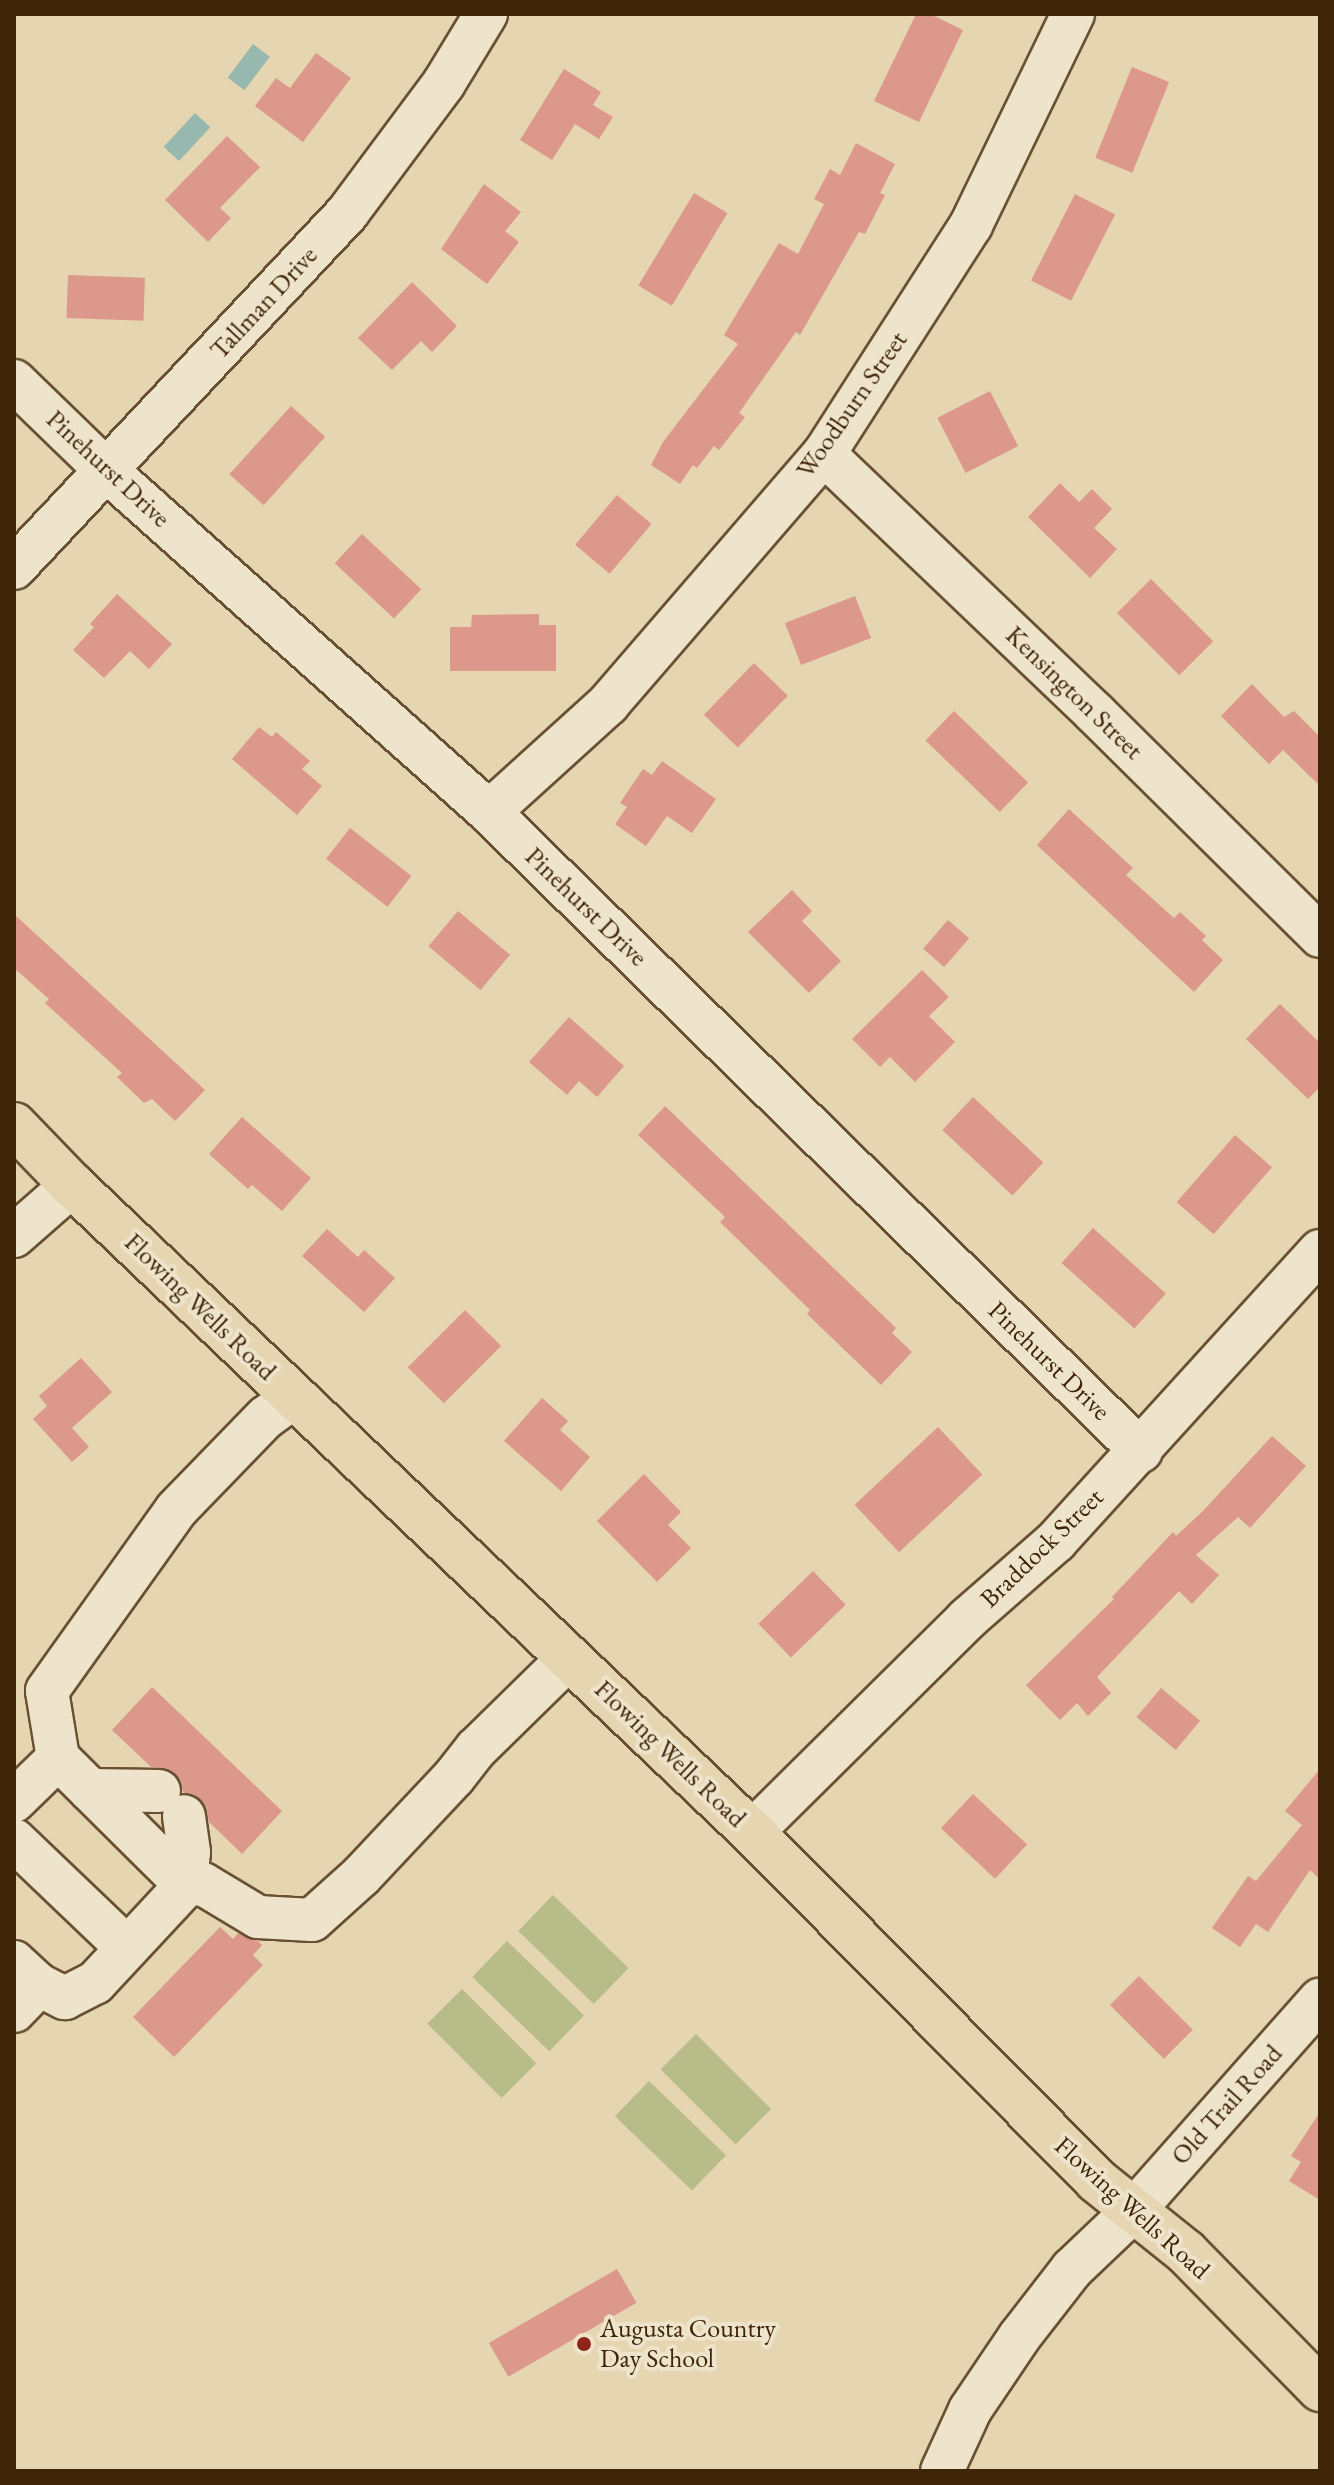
<!DOCTYPE html>
<html>
<head>
<meta charset="utf-8">
<style>
  body { margin:0 }
  #map { position:relative; width:1334px; height:2485px; overflow:hidden; background:#e5d5b0; font-family:"EB Garamond",serif }
  div>[style] { position:absolute }
  .green>* { inset:0; background:#b8bc88; transform-origin:0 0 }
  .water>* { inset:0; background:#96b8ae; transform-origin:0 0 }
  .building>* { inset:0; background:#dc988b; transform-origin:0 0 }
  .roads { filter:drop-shadow(2px 0 #685132) drop-shadow(-2px 0 #685132) drop-shadow(0 2px #685132) drop-shadow(0 -2px #685132) }
  .minor>* { height:42px; margin:-21px; padding:0 21px; transform-origin:21px; border-radius:21px; background:#eee4cc }
  .major>* { height:44px; margin:-22px; padding:0 22px; transform-origin:22px; border-radius:22px; background:#e5d5b0 }
  .dots>* { width:22px; height:22px; translate:-50% -50%; box-sizing:border-box; border:4px solid #eee4cc; border-radius:50% }
  span { translate:-50% -50%; white-space:nowrap; text-align:center; line-height:1.15; -webkit-text-stroke:8px #eee4cc; paint-order:stroke }
  .street-label { font-size:26px; color:#3f2508 }
  .poi-label { font-size:26px; color:#3f2508 }
  .left { translate:0 -50%; text-align:left }
  .frame { position:absolute; inset:0; border:16px solid #3f2508; pointer-events:none }
</style>
</head>
<body>
<div id="map">
  <div class="green">
    <div style="left:553px;top:1895px;width:105px;height:50px;rotate:44deg"></div>
    <div style="left:507px;top:1941px;width:107px;height:50px;rotate:44deg"></div>
    <div style="left:462px;top:1989px;width:105px;height:49px;rotate:45deg"></div>
    <div style="left:696px;top:2034px;width:106px;height:50px;rotate:45deg"></div>
    <div style="left:649px;top:2081px;width:107px;height:49px;rotate:44deg"></div>
  </div>
  <div class="water">
    <div style="left:253px;top:44px;width:21px;height:42px;rotate:37deg"></div>
    <div style="left:195px;top:113px;width:21px;height:46px;rotate:43deg"></div>
  </div>
  <div class="building">
    <div style="clip-path:polygon(916px 14px,930px 14px,963px 30px,919px 122px,874px 101px)"></div>
    <div style="clip-path:polygon(316px 53px,351px 78px,303px 142px,255px 106px,276px 78px,290px 88px)"></div>
    <div style="left:1132px;top:67px;width:40px;height:98px;rotate:22deg"></div>
    <div style="clip-path:polygon(564px 69px,601px 92px,593px 105px,613px 117px,599px 139px,575px 124px,552px 160px,520px 140px)"></div>
    <div style="clip-path:polygon(227px 136px,260px 167px,220px 208px,231px 218px,208px 242px,165px 200px)"></div>
    <div style="clip-path:polygon(856px 143px,895px 164px,880px 193px,885px 195px,865px 234px,859px 232px,800px 335px,796px 332px,739px 413px,745px 417px,719px 450px,714px 446px,697px 468px,693px 465px,680px 484px,651px 465px,663px 442px,738px 344px,724px 335px,779px 243px,798px 254px,824px 204px,814px 199px,830px 169px,840px 175px)"></div>
    <div style="clip-path:polygon(484px 184px,521px 212px,505px 231px,519px 242px,487px 284px,441px 249px)"></div>
    <div style="left:694px;top:193px;width:39px;height:108px;rotate:31deg"></div>
    <div style="left:1075px;top:194px;width:45px;height:97px;rotate:27deg"></div>
    <div style="left:68px;top:275px;width:77px;height:43px;rotate:2deg"></div>
    <div style="clip-path:polygon(412px 282px,457px 326px,432px 352px,421px 341px,392px 370px,358px 338px)"></div>
    <div style="left:990px;top:391px;width:62px;height:59px;rotate:63deg"></div>
    <div style="left:291px;top:406px;width:46px;height:92px;rotate:42deg"></div>
    <div style="clip-path:polygon(1060px 483px,1079px 502px,1092px 489px,1112px 509px,1094px 528px,1117px 549px,1090px 578px,1028px 517px)"></div>
    <div style="left:617px;top:495px;width:45px;height:65px;rotate:40deg"></div>
    <div style="left:362px;top:534px;width:81px;height:40px;rotate:43deg"></div>
    <div style="left:1151px;top:579px;width:88px;height:48px;rotate:45deg"></div>
    <div style="clip-path:polygon(117px 594px,172px 644px,149px 669px,130px 651px,104px 678px,73px 650px,94px 627px,90px 624px)"></div>
    <div style="left:855px;top:596px;width:45px;height:75px;rotate:69deg"></div>
    <div style="clip-path:polygon(539px 614px,539px 625px,556px 625px,556px 671px,450px 671px,450px 627px,471px 627px,472px 615px)"></div>
    <div style="left:754px;top:663px;width:47px;height:72px;rotate:44deg"></div>
    <div style="clip-path:polygon(1252px 684px,1284px 717px,1294px 711px,1320px 737px,1320px 786px,1283px 750px,1269px 764px,1221px 716px)"></div>
    <div style="left:954px;top:711px;width:103px;height:41px;rotate:44deg"></div>
    <div style="clip-path:polygon(259px 727px,272px 737px,276px 732px,310px 761px,302px 769px,322px 786px,297px 815px,232px 759px)"></div>
    <div style="clip-path:polygon(662px 761px,716px 799px,692px 833px,667px 816px,646px 846px,615px 824px,627px 807px,620px 803px,643px 769px,652px 775px)"></div>
    <div style="clip-path:polygon(1069px 809px,1133px 868px,1126px 875px,1174px 918px,1180px 912px,1206px 936px,1202px 940px,1223px 960px,1194px 992px,1037px 845px)"></div>
    <div style="left:350px;top:828px;width:78px;height:39px;rotate:38deg"></div>
    <div style="clip-path:polygon(792px 890px,812px 911px,802px 921px,841px 961px,809px 993px,748px 932px)"></div>
    <div style="left:458px;top:911px;width:68px;height:46px;rotate:40deg"></div>
    <div style="clip-path:polygon(14px 914px,205px 1090px,175px 1121px,152px 1099px,144px 1103px,117px 1077px,122px 1073px,45px 1003px,49px 999px,14px 968px)"></div>
    <div style="left:948px;top:920px;width:28px;height:38px;rotate:41deg"></div>
    <div style="clip-path:polygon(922px 970px,949px 997px,929px 1016px,955px 1042px,915px 1082px,890px 1057px,880px 1067px,852px 1039px)"></div>
    <div style="clip-path:polygon(1280px 1004px,1320px 1043px,1320px 1087px,1308px 1099px,1246px 1039px)"></div>
    <div style="clip-path:polygon(569px 1017px,624px 1066px,597px 1097px,579px 1081px,567px 1095px,529px 1062px)"></div>
    <div style="left:973px;top:1097px;width:96px;height:45px;rotate:43deg"></div>
    <div style="clip-path:polygon(665px 1106px,896px 1328px,892px 1333px,912px 1352px,881px 1385px,807px 1314px,810px 1310px,720px 1222px,725px 1217px,638px 1135px)"></div>
    <div style="clip-path:polygon(242px 1117px,311px 1178px,282px 1211px,252px 1185px,248px 1189px,209px 1154px)"></div>
    <div style="left:1235px;top:1135px;width:49px;height:89px;rotate:41deg"></div>
    <div style="left:1093px;top:1228px;width:98px;height:47px;rotate:42deg"></div>
    <div style="clip-path:polygon(327px 1229px,358px 1257px,364px 1250px,395px 1278px,364px 1312px,302px 1256px)"></div>
    <div style="left:465px;top:1310px;width:51px;height:81px;rotate:45deg"></div>
    <div style="clip-path:polygon(81px 1358px,112px 1392px,72px 1428px,89px 1447px,72px 1462px,33px 1419px,47px 1406px,39px 1396px)"></div>
    <div style="clip-path:polygon(542px 1398px,568px 1421px,560px 1430px,590px 1457px,561px 1491px,504px 1441px)"></div>
    <div style="left:938px;top:1427px;width:65px;height:114px;rotate:47deg"></div>
    <div style="clip-path:polygon(1272px 1436px,1306px 1466px,1250px 1528px,1238px 1517px,1196px 1555px,1219px 1575px,1192px 1604px,1179px 1591px,1097px 1677px,1111px 1693px,1088px 1716px,1077px 1703px,1060px 1720px,1026px 1685px,1114px 1599px,1112px 1597px,1173px 1532px,1176px 1536px,1203px 1511px)"></div>
    <div style="clip-path:polygon(644px 1474px,681px 1512px,668px 1525px,691px 1548px,657px 1582px,597px 1521px)"></div>
    <div style="left:813px;top:1571px;width:47px;height:76px;rotate:46deg"></div>
    <div style="clip-path:polygon(152px 1687px,282px 1811px,242px 1854px,209px 1822px,202px 1801px,183px 1792px,180px 1780px,172px 1771px,151px 1767px,112px 1730px)"></div>
    <div style="left:1161px;top:1688px;width:51px;height:38px;rotate:40deg"></div>
    <div style="clip-path:polygon(1320px 1769px,1320px 1879px,1310px 1870px,1268px 1932px,1256px 1924px,1240px 1947px,1212px 1928px,1248px 1876px,1256px 1881px,1302px 1825px,1285px 1811px)"></div>
    <div style="left:973px;top:1794px;width:74px;height:47px;rotate:43deg"></div>
    <div style="clip-path:polygon(220px 1927px,233px 1939px,238px 1933px,258px 1941px,262px 1945px,253px 1955px,263px 1965px,174px 2057px,133px 2017px)"></div>
    <div style="left:1139px;top:1976px;width:76px;height:41px;rotate:45deg"></div>
    <div style="clip-path:polygon(1320px 2112px,1320px 2200px,1289px 2181px,1301px 2162px,1291px 2156px)"></div>
    <div style="left:617px;top:2269px;width:39px;height:148px;rotate:60deg"></div>
  </div>
  <div class="roads">
    <div class="minor">
      <div style="left:14px;top:381px;width:129px;rotate:44.1deg"></div>
      <div style="left:107px;top:471px;width:512px;rotate:41.75deg"></div>
      <div style="left:489px;top:812px;width:913px;rotate:44.42deg"></div>
      <div style="left:824px;top:454px;width:375px;rotate:43.7deg"></div>
      <div style="left:1095px;top:713px;width:317px;rotate:44.7deg"></div>
      <div style="left:14px;top:568px;width:488px;rotate:-46.8deg"></div>
      <div style="left:348px;top:212px;width:161px;rotate:-53.3deg"></div>
      <div style="left:444px;top:83px;width:81px;rotate:-58.7deg"></div>
      <div style="left:489px;top:812px;width:161px;rotate:-42.2deg"></div>
      <div style="left:608px;top:704px;width:330px;rotate:-49.2deg"></div>
      <div style="left:824px;top:454px;width:272px;rotate:-57.3deg"></div>
      <div style="left:971px;top:225px;width:234px;rotate:-64.2deg"></div>
      <div style="left:14px;top:1236px;width:77px;rotate:-41.3deg"></div>
      <div style="left:294px;top:1397px;width:34px;rotate:144deg"></div>
      <div style="left:266px;top:1417px;width:129px;rotate:134.1deg"></div>
      <div style="left:176px;top:1510px;width:222px;rotate:125.5deg"></div>
      <div style="left:47px;top:1691px;width:68px;rotate:80.7deg"></div>
      <div style="left:58px;top:1758px;width:180px;rotate:44.8deg"></div>
      <div style="left:186px;top:1885px;width:17px;rotate:-3deg"></div>
      <div style="left:203px;top:1884px;width:64px;rotate:31deg"></div>
      <div style="left:258px;top:1917px;width:54px;rotate:3.2deg"></div>
      <div style="left:312px;top:1920px;width:66px;rotate:-41.9deg"></div>
      <div style="left:361px;top:1876px;width:136px;rotate:-46.8deg"></div>
      <div style="left:454px;top:1777px;width:36px;rotate:-52deg"></div>
      <div style="left:476px;top:1749px;width:130px;rotate:-44.4deg"></div>
      <div style="left:90px;top:1790px;width:69px;rotate:0.8deg"></div>
      <div style="left:14px;top:1801px;width:62px;rotate:-44.3deg"></div>
      <div style="left:752px;top:1832px;width:303px;rotate:-44.7deg"></div>
      <div style="left:967px;top:1619px;width:118px;rotate:-41.2deg"></div>
      <div style="left:1056px;top:1541px;width:392px;rotate:-47.7deg"></div>
      <div style="left:14px;top:1840px;width:156px;rotate:43.7deg"></div>
      <div style="left:14px;top:1962px;width:34px;rotate:43deg"></div>
      <div style="left:39px;top:1985px;width:29px;rotate:27deg"></div>
      <div style="left:65px;top:1998px;width:34px;rotate:-27deg"></div>
      <div style="left:95px;top:1983px;width:134px;rotate:-47.1deg"></div>
      <div style="left:186px;top:1885px;width:33px;rotate:-85deg"></div>
      <div style="left:189px;top:1852px;width:36px;rotate:-98deg"></div>
      <div style="left:14px;top:2011px;width:36px;rotate:-46deg"></div>
      <div style="left:942px;top:2471px;width:67px;rotate:-65.3deg"></div>
      <div style="left:970px;top:2410px;width:89px;rotate:-56deg"></div>
      <div style="left:1020px;top:2336px;width:85px;rotate:-52.2deg"></div>
      <div style="left:1072px;top:2269px;width:86px;rotate:-43.6deg"></div>
      <div style="left:1134px;top:2210px;width:281px;rotate:-48.5deg"></div>
    </div>
    <div class="major">
      <div style="left:14px;top:1125px;width:83px;rotate:46deg"></div>
      <div style="left:72px;top:1185px;width:939px;rotate:43.58deg"></div>
      <div style="left:752px;top:1832px;width:489px;rotate:45.3deg"></div>
      <div style="left:1096px;top:2180px;width:115px;rotate:38.7deg"></div>
      <div style="left:1186px;top:2252px;width:192px;rotate:45.6deg"></div>
    </div>
  </div>
  <div class="dots">
    <div style="left:584px;top:2344px;background:#8f2418"></div>
  </div>
  <div class="street-label">
    <span style="left:264px;top:303px;rotate:-47deg">Tallman Drive</span>
    <span style="left:852px;top:405px;rotate:-55deg">Woodburn Street</span>
    <span style="left:108px;top:469px;rotate:43deg">Pinehurst Drive</span>
    <span style="left:1074px;top:693px;rotate:44deg">Kensington Street</span>
    <span style="left:586px;top:907px;rotate:44deg">Pinehurst Drive</span>
    <span style="left:200px;top:1307px;rotate:44deg">Flowing Wells Road</span>
    <span style="left:1049px;top:1361px;rotate:44deg">Pinehurst Drive</span>
    <span style="left:1042px;top:1548px;rotate:-44deg">Braddock Street</span>
    <span style="left:670px;top:1754px;rotate:44deg">Flowing Wells Road</span>
    <span style="left:1227px;top:2105px;rotate:-48deg">Old Trail Road</span>
    <span style="left:1132px;top:2208px;rotate:42deg">Flowing Wells Road</span>
  </div>
  <div class="poi-label">
    <span class="left" style="left:600px;top:2344px">Augusta Country<br>Day School</span>
  </div>
  <div class="frame"></div>
</div>
</body>
</html>
